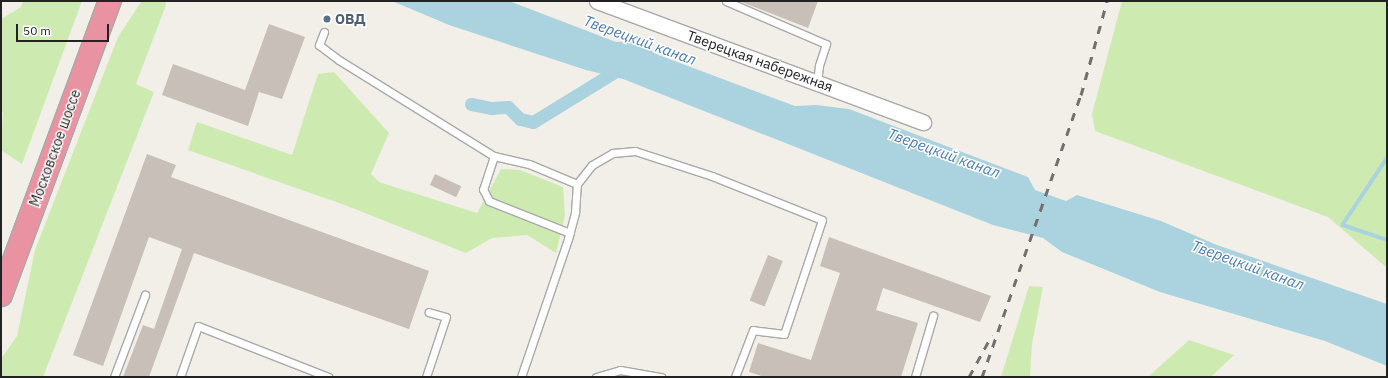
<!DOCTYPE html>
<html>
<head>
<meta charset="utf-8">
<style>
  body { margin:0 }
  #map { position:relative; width:1388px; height:378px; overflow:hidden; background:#f2efe9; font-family:"IBM Plex Sans",sans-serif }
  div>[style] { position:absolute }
  .grass>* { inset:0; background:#cdebb0 }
  .water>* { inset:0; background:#aad3df }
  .stream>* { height:3.5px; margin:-1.75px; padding:0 1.75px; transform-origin:1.75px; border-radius:1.75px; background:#aad3df }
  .canal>* { height:13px; margin:-6.5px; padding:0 6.5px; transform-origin:6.5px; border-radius:6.5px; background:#aad3df }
  .building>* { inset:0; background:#c7bfb8; transform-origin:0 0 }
  .roads { filter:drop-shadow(1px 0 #a9a9a9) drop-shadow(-1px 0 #a9a9a9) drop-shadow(0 1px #a9a9a9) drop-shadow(0 -1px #a9a9a9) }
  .lane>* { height:7px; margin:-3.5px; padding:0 3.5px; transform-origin:3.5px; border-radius:3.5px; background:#fff }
  .street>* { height:15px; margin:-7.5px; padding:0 7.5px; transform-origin:7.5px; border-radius:7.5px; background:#fff }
  .highway>* { height:22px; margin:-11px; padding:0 11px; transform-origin:11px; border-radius:11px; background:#e892a2 }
  .rail>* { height:3px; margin-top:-1.5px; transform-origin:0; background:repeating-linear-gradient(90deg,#707070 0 8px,transparent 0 16px) }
  .dots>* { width:11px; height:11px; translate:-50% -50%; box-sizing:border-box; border:2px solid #fff; border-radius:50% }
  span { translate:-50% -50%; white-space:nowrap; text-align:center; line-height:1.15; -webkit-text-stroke:3px #fff; paint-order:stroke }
  .service-label { font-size:14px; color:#4e5e75; font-weight:700 }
  .left { translate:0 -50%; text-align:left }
  .street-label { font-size:14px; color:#222 }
  .water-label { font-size:15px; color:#4a7aab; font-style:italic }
  .frame { position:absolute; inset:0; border:2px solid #222; pointer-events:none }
  .scale { position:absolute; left:16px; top:24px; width:93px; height:18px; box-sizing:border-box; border:2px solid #222; border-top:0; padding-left:5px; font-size:12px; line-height:14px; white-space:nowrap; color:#222; -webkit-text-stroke:3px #fff; paint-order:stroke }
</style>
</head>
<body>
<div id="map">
  <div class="grass">
    <div style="clip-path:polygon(23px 1px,82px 1px,22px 164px,1px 150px,3px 112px,1px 110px,1px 19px,21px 7px)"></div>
    <div style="clip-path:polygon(165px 1px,166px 5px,136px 84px,154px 92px,43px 377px,1px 377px,1px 359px,17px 336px,35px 250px,118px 37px,141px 2px)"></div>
    <div style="clip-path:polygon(1122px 1px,1387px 1px,1387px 268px,1328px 217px,1095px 131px,1092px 114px)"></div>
    <div style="clip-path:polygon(334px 72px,389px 133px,371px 174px,379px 182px,477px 213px,501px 169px,520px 170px,563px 187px,565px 215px,556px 253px,527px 235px,492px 238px,466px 253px,342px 204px,188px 150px,197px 122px,292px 155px,318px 74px)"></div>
    <div style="clip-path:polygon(1029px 286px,1043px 287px,1032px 344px,1030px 377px,1001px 377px)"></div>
    <div style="clip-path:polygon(1189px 340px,1234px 355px,1211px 377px,1148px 377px)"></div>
  </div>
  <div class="water">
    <div style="clip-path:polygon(392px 1px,509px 1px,616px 42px,638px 41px,656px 54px,795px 106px,816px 105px,849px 109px,1028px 177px,1035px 190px,1066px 201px,1077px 195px,1161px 221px,1217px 245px,1387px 304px,1387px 366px,1325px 341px,1160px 292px,1062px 252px,1043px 238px,993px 225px,623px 79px,586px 70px,449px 25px)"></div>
  </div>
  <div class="stream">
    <div style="left:1387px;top:159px;width:79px;rotate:123.7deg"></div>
    <div style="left:1343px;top:225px;width:46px;rotate:18.8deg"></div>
  </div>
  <div class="canal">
    <div style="left:471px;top:104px;width:21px;rotate:11deg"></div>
    <div style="left:492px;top:108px;width:16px;rotate:-4deg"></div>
    <div style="left:508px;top:107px;width:17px;rotate:45deg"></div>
    <div style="left:520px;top:119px;width:13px;rotate:13deg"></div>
    <div style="left:533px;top:122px;width:107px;rotate:-31.6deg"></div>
  </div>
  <div class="building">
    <div style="clip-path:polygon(739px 1px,818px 1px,808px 28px)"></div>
    <div style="clip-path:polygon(269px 24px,305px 37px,282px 99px,259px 92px,248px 126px,162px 95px,173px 64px,245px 90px)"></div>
    <div style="clip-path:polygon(147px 154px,176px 165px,171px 177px,429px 271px,409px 329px,194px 253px,149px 377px,123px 377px,143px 325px,154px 329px,182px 249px,149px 237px,103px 366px,73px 355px)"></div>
    <div style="left:435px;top:174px;width:29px;height:12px;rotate:25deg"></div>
    <div style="clip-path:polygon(829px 237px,991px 296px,980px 322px,883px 288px,876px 310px,918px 323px,901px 377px,765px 377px,749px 372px,758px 343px,811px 360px,840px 273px,820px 266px)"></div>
    <div style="left:768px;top:255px;width:16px;height:49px;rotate:22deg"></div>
  </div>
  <div class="roads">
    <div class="lane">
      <div style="left:726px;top:1px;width:109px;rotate:23.3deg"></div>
      <div style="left:826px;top:44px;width:23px;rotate:108deg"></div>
      <div style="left:819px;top:66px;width:17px;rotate:97deg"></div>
      <div style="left:324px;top:32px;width:14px;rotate:111deg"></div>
      <div style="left:319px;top:45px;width:25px;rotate:37deg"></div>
      <div style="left:339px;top:60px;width:182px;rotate:31.8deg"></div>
      <div style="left:494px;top:156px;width:35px;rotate:108deg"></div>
      <div style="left:483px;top:189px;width:13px;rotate:63deg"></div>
      <div style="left:489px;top:201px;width:87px;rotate:21.6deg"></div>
      <div style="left:494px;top:156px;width:36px;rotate:13deg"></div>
      <div style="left:529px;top:164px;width:52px;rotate:22.6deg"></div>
      <div style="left:114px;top:377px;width:88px;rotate:-69.3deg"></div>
      <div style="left:180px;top:377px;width:54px;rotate:-70.6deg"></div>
      <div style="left:198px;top:326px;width:140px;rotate:21.4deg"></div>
      <div style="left:426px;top:377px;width:63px;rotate:-71.6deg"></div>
      <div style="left:446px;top:317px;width:18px;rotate:-164deg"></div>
      <div style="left:521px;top:377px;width:146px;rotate:-71.2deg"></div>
      <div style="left:568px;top:239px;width:28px;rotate:-75deg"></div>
      <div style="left:575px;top:212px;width:28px;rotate:-86deg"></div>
      <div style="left:577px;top:184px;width:24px;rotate:-52deg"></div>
      <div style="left:592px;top:165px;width:24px;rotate:-30deg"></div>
      <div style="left:613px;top:153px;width:22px;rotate:-5deg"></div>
      <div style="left:635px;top:151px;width:81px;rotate:18deg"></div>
      <div style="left:712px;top:176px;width:118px;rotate:21.8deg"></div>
      <div style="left:822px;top:220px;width:120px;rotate:108.4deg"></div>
      <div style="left:784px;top:334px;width:31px;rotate:-173deg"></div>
      <div style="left:753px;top:330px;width:50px;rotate:111deg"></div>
      <div style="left:596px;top:377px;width:25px;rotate:-16deg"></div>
      <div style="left:620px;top:370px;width:42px;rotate:9.7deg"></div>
      <div style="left:915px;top:377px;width:64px;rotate:-73.6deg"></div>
    </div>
    <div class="street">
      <div style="left:597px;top:1px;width:348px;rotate:20.4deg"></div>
    </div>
    <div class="highway">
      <div style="left:1px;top:295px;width:314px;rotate:-69.7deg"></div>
    </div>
  </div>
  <div class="rail">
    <div style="left:969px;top:377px;width:48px;rotate:-61.3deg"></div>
    <div style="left:982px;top:377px;width:299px;rotate:-70.7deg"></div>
    <div style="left:1081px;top:95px;width:98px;rotate:-74.5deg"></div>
  </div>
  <div class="dots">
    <div style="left:327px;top:19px;background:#5c6f8a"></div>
  </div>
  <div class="service-label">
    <span class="left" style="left:335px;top:19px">ОВД</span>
  </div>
  <div class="street-label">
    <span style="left:760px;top:61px;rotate:20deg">Тверецкая набережная</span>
    <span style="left:55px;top:148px;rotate:-70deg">Московское шоссе</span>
  </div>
  <div class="water-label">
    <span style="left:640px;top:40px;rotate:20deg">Тверецкий канал</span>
    <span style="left:944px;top:153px;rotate:20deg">Тверецкий канал</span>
    <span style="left:1248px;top:265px;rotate:20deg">Тверецкий канал</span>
  </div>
  <div class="frame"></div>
  <div class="scale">50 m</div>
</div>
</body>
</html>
